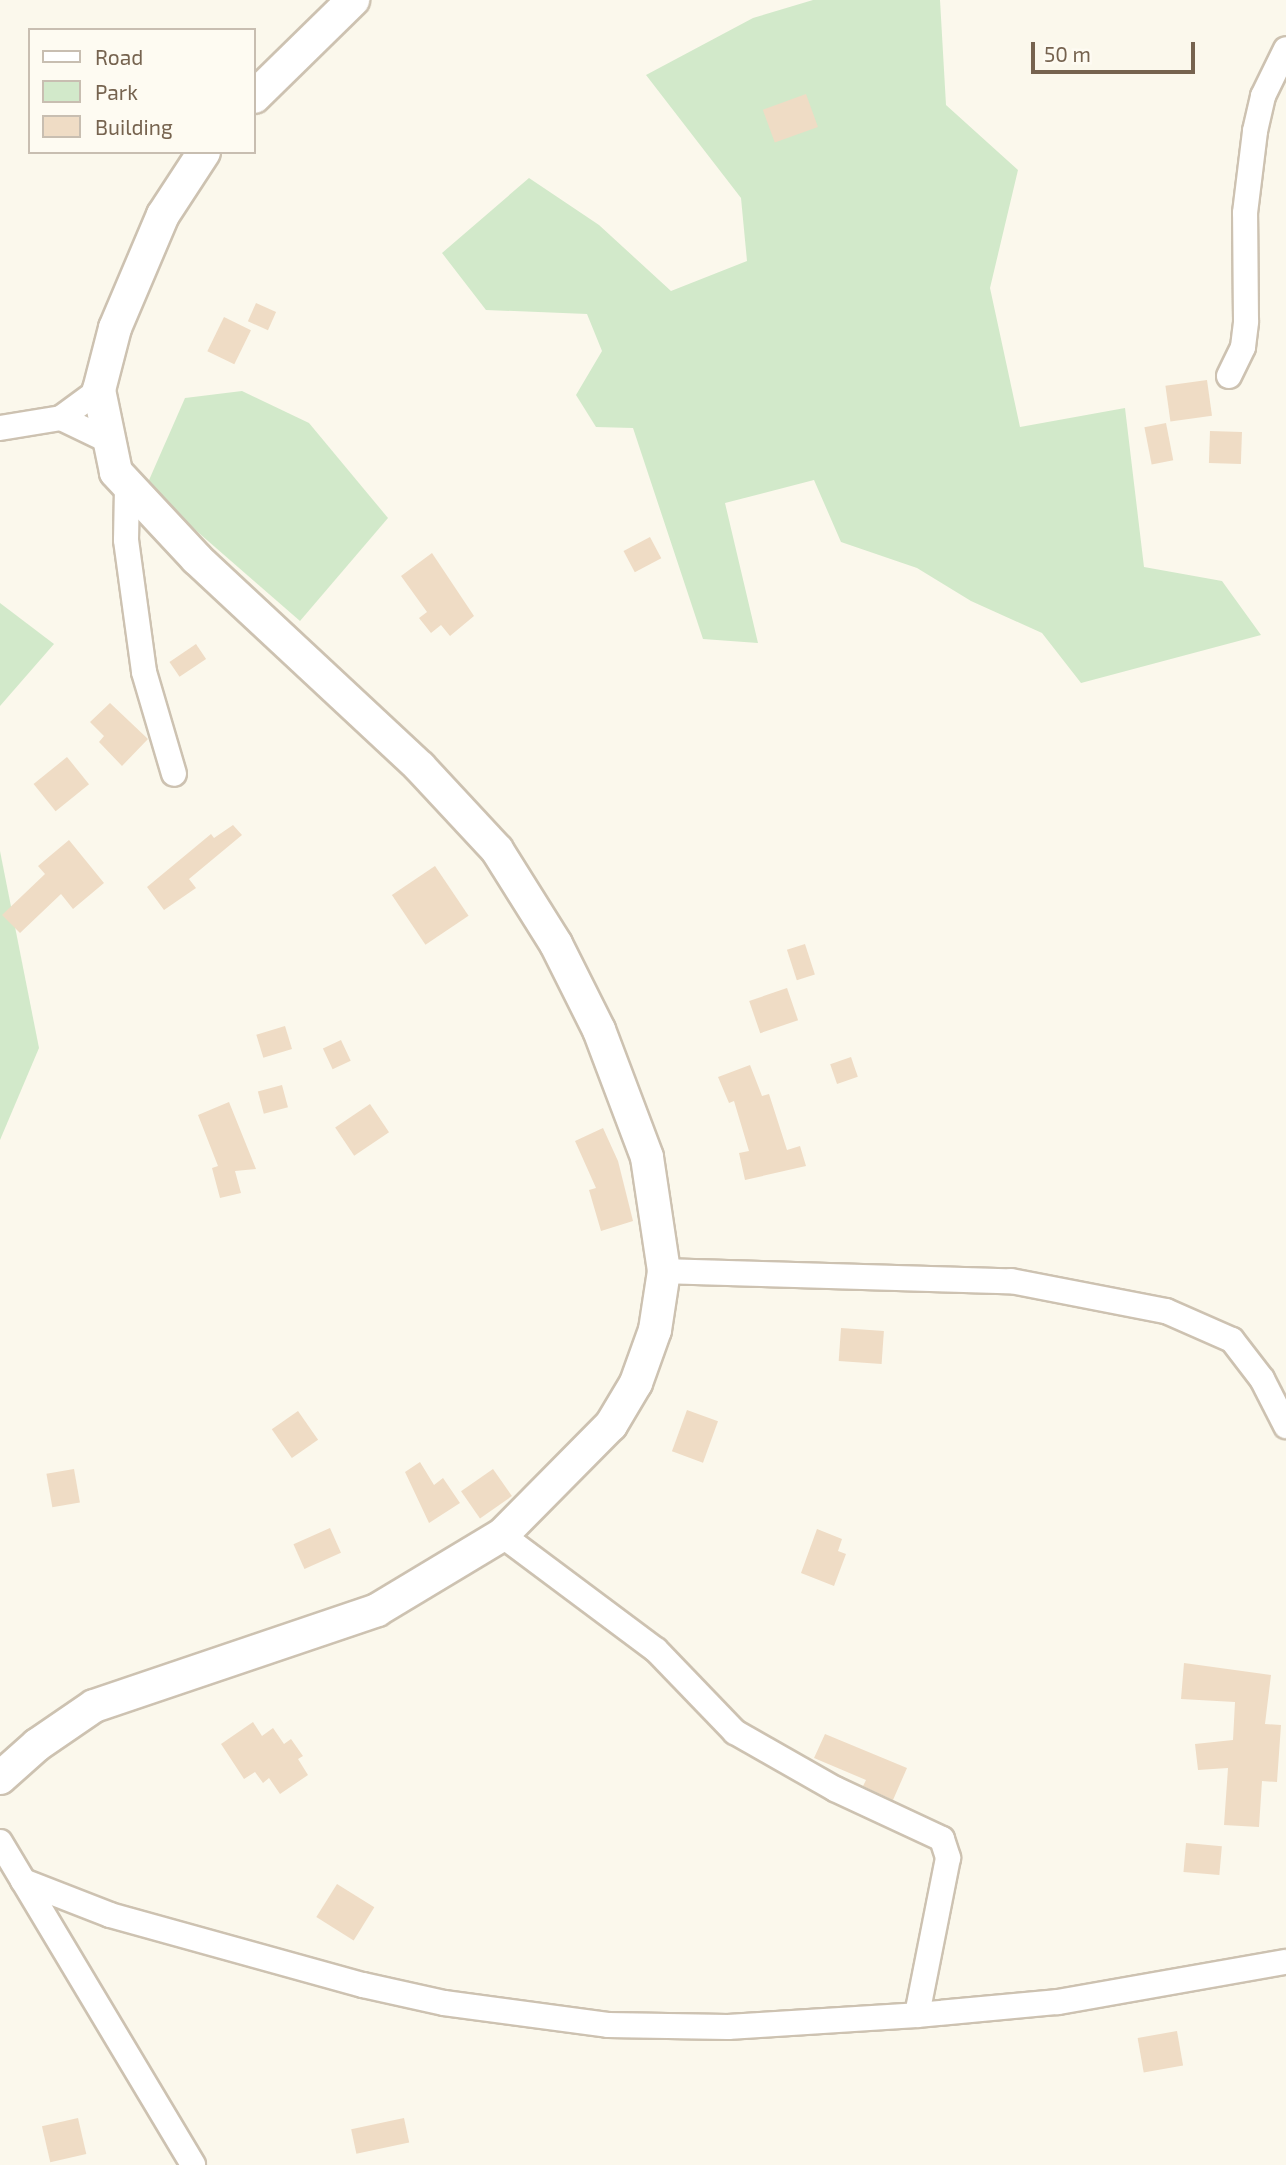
<!DOCTYPE html>
<html>
<head>
<meta charset="utf-8">
<style>
  body { margin:0 }
  #map { position:relative; width:1286px; height:2165px; overflow:hidden; background:#fbf8ec; font-family:"Exo 2",sans-serif }
  div>[style] { position:absolute }
  .green>* { inset:0; background:#d2e9ca }
  .building>* { inset:0; background:#efdcc5; transform-origin:0 0 }
  .roads { filter:drop-shadow(2px 0 #cdc2b1) drop-shadow(-2px 0 #cdc2b1) drop-shadow(0 2px #cdc2b1) drop-shadow(0 -2px #cdc2b1) }
  .minor>* { height:24px; margin:-12px; padding:0 12px; transform-origin:12px; border-radius:12px; background:#fff }
  .tertiary>* { height:32px; margin:-16px; padding:0 16px; transform-origin:16px; border-radius:16px; background:#fff }
  span { translate:-50% -50%; white-space:nowrap; text-align:center; line-height:1.15; -webkit-text-stroke:5px #fefbf2; paint-order:stroke }
  .legend { position:absolute; left:28px; top:28px; width:228px; height:126px; box-sizing:border-box; background:#fefbf2; border:2px solid #c8beb1; margin:0; padding:9px 12px; list-style:none; font-size:21px; color:#76634f }
  .legend li { display:flex; align-items:center; gap:14px; height:35px }
  .legend b { width:35px; border:2px solid #c8beb1 }
  .scale { position:absolute; left:1031px; top:42px; width:164px; height:32px; box-sizing:border-box; border:4px solid #76634f; border-top:0; padding-left:9px; font-size:21px; line-height:24px; white-space:nowrap; color:#76634f; -webkit-text-stroke:5px #fefbf2; paint-order:stroke }
</style>
</head>
<body>
<div id="map">
  <div class="green">
    <div style="clip-path:polygon(813px 0,940px 0,946px 105px,1018px 170px,990px 288px,1020px 427px,1125px 408px,1144px 567px,1222px 581px,1261px 635px,1081px 683px,1042px 633px,971px 601px,917px 568px,841px 542px,814px 480px,725px 503px,758px 643px,703px 639px,633px 428px,596px 427px,576px 395px,602px 351px,587px 314px,486px 310px,442px 253px,529px 178px,599px 225px,671px 291px,747px 261px,741px 198px,646px 75px,753px 18px)"></div>
    <div style="clip-path:polygon(242px 391px,309px 423px,388px 518px,300px 621px,146px 487px,185px 398px)"></div>
    <div style="clip-path:polygon(0 603px,54px 644px,0 706px)"></div>
    <div style="clip-path:polygon(0 851px,39px 1048px,0 1140px)"></div>
  </div>
  <div class="building">
    <div style="left:806px;top:94px;width:35px;height:46px;rotate:70deg"></div>
    <div style="left:256px;top:303px;width:22px;height:20px;rotate:24deg"></div>
    <div style="left:224px;top:317px;width:30px;height:38px;rotate:26deg"></div>
    <div style="left:1207px;top:380px;width:36px;height:42px;rotate:82deg"></div>
    <div style="left:1166px;top:423px;width:38px;height:22px;rotate:79deg"></div>
    <div style="left:1210px;top:431px;width:32px;height:32px;rotate:2deg"></div>
    <div style="left:650px;top:537px;width:24px;height:30px;rotate:62deg"></div>
    <div style="clip-path:polygon(432px 553px,474px 616px,450px 636px,441px 625px,431px 633px,419px 618px,427px 612px,401px 576px)"></div>
    <div style="left:196px;top:644px;width:18px;height:32px;rotate:56deg"></div>
    <div style="clip-path:polygon(110px 703px,148px 739px,122px 766px,99px 742px,104px 736px,90px 722px)"></div>
    <div style="left:67px;top:757px;width:35px;height:43px;rotate:51deg"></div>
    <div style="clip-path:polygon(233px 825px,242px 835px,189px 879px,196px 888px,164px 910px,147px 887px,211px 834px,214px 838px)"></div>
    <div style="clip-path:polygon(69px 840px,104px 883px,73px 909px,61px 894px,20px 933px,2px 915px,45px 874px,38px 866px)"></div>
    <div style="left:435px;top:866px;width:60px;height:52px;rotate:56deg"></div>
    <div style="left:805px;top:944px;width:32px;height:19px;rotate:72deg"></div>
    <div style="left:787px;top:988px;width:34px;height:40px;rotate:71deg"></div>
    <div style="left:285px;top:1026px;width:24px;height:30px;rotate:73deg"></div>
    <div style="left:341px;top:1040px;width:23px;height:20px;rotate:65deg"></div>
    <div style="left:851px;top:1057px;width:21px;height:22px;rotate:71deg"></div>
    <div style="clip-path:polygon(750px 1065px,762px 1096px,769px 1094px,787px 1150px,800px 1146px,806px 1166px,745px 1180px,739px 1153px,749px 1151px,734px 1101px,729px 1103px,718px 1077px)"></div>
    <div style="left:282px;top:1085px;width:23px;height:25px;rotate:75deg"></div>
    <div style="clip-path:polygon(229px 1102px,256px 1169px,235px 1171px,241px 1193px,220px 1198px,212px 1168px,218px 1166px,198px 1115px)"></div>
    <div style="left:370px;top:1104px;width:34px;height:42px;rotate:56deg"></div>
    <div style="clip-path:polygon(603px 1128px,618px 1161px,633px 1221px,601px 1231px,589px 1190px,596px 1188px,575px 1141px)"></div>
    <div style="left:841px;top:1328px;width:43px;height:33px;rotate:4deg"></div>
    <div style="left:687px;top:1410px;width:33px;height:44px;rotate:20deg"></div>
    <div style="left:298px;top:1411px;width:35px;height:32px;rotate:55deg"></div>
    <div style="clip-path:polygon(420px 1462px,434px 1485px,443px 1478px,460px 1503px,429px 1523px,405px 1472px)"></div>
    <div style="left:74px;top:1469px;width:34px;height:28px;rotate:80deg"></div>
    <div style="left:493px;top:1469px;width:33px;height:39px;rotate:55deg"></div>
    <div style="left:330px;top:1528px;width:27px;height:40px;rotate:66deg"></div>
    <div style="clip-path:polygon(817px 1529px,842px 1539px,838px 1551px,846px 1554px,834px 1586px,801px 1573px)"></div>
    <div style="clip-path:polygon(1184px 1663px,1271px 1675px,1265px 1724px,1281px 1725px,1277px 1782px,1262px 1781px,1259px 1827px,1224px 1825px,1228px 1768px,1198px 1770px,1195px 1744px,1233px 1740px,1235px 1702px,1181px 1699px)"></div>
    <div style="clip-path:polygon(253px 1722px,262px 1736px,273px 1728px,284px 1744px,291px 1739px,303px 1756px,298px 1759px,308px 1775px,280px 1794px,269px 1778px,263px 1783px,255px 1772px,244px 1779px,221px 1744px)"></div>
    <div style="clip-path:polygon(825px 1734px,907px 1768px,893px 1800px,863px 1786px,866px 1780px,814px 1758px)"></div>
    <div style="left:1186px;top:1843px;width:36px;height:29px;rotate:5deg"></div>
    <div style="left:337px;top:1884px;width:44px;height:39px;rotate:32deg"></div>
    <div style="left:1177px;top:2031px;width:35px;height:40px;rotate:80deg"></div>
    <div style="left:78px;top:2118px;width:37px;height:37px;rotate:77deg"></div>
    <div style="left:404px;top:2118px;width:25px;height:54px;rotate:78deg"></div>
  </div>
  <div class="roads">
    <div class="minor">
      <div style="left:1229px;top:376px;width:32px;rotate:-64deg"></div>
      <div style="left:1243px;top:347px;width:26px;rotate:-83deg"></div>
      <div style="left:1246px;top:321px;width:108px;rotate:-90.5deg"></div>
      <div style="left:1245px;top:213px;width:83px;rotate:-83deg"></div>
      <div style="left:1255px;top:131px;width:36px;rotate:-77deg"></div>
      <div style="left:1263px;top:96px;width:52px;rotate:-63.9deg"></div>
      <div style="left:61px;top:418px;width:49px;rotate:25.5deg"></div>
      <div style="left:0;top:428px;width:62px;rotate:-9.3deg"></div>
      <div style="left:61px;top:418px;width:47px;rotate:-36.4deg"></div>
      <div style="left:127px;top:488px;width:52px;rotate:91.1deg"></div>
      <div style="left:126px;top:540px;width:133px;rotate:82.2deg"></div>
      <div style="left:144px;top:672px;width:106px;rotate:73.6deg"></div>
      <div style="left:664px;top:1271px;width:347px;rotate:1.7deg"></div>
      <div style="left:1011px;top:1281px;width:158px;rotate:11deg"></div>
      <div style="left:1166px;top:1311px;width:72px;rotate:23.7deg"></div>
      <div style="left:1232px;top:1340px;width:49px;rotate:52.4deg"></div>
      <div style="left:1262px;top:1379px;width:53px;rotate:62.9deg"></div>
      <div style="left:502px;top:1535px;width:192px;rotate:36.8deg"></div>
      <div style="left:656px;top:1650px;width:114px;rotate:46.1deg"></div>
      <div style="left:735px;top:1732px;width:115px;rotate:29.7deg"></div>
      <div style="left:835px;top:1789px;width:118px;rotate:25deg"></div>
      <div style="left:942px;top:1839px;width:20px;rotate:72deg"></div>
      <div style="left:948px;top:1858px;width:160px;rotate:101.2deg"></div>
      <div style="left:0;top:1842px;width:376px;rotate:59.1deg"></div>
      <div style="left:23px;top:1881px;width:93px;rotate:21.3deg"></div>
      <div style="left:110px;top:1915px;width:263px;rotate:15.5deg"></div>
      <div style="left:363px;top:1985px;width:83px;rotate:12.5deg"></div>
      <div style="left:444px;top:2003px;width:165px;rotate:7.6deg"></div>
      <div style="left:608px;top:2025px;width:120px;rotate:1deg"></div>
      <div style="left:728px;top:2027px;width:189px;rotate:-3.6deg"></div>
      <div style="left:917px;top:2015px;width:142px;rotate:-5.3deg"></div>
      <div style="left:1058px;top:2002px;width:231px;rotate:-10deg"></div>
    </div>
    <div class="tertiary">
      <div style="left:254px;top:97px;width:139px;rotate:-44.4deg"></div>
      <div style="left:0;top:1778px;width:50px;rotate:-41.7deg"></div>
      <div style="left:37px;top:1745px;width:69px;rotate:-34.4deg"></div>
      <div style="left:94px;top:1706px;width:299px;rotate:-18.7deg"></div>
      <div style="left:377px;top:1610px;width:146px;rotate:-31deg"></div>
      <div style="left:502px;top:1535px;width:155px;rotate:-45.3deg"></div>
      <div style="left:611px;top:1425px;width:49px;rotate:-59.2deg"></div>
      <div style="left:636px;top:1383px;width:56px;rotate:-70.3deg"></div>
      <div style="left:655px;top:1330px;width:60px;rotate:-81.3deg"></div>
      <div style="left:664px;top:1271px;width:115px;rotate:-98.5deg"></div>
      <div style="left:647px;top:1157px;width:136px;rotate:-110.7deg"></div>
      <div style="left:599px;top:1030px;width:96px;rotate:-116.6deg"></div>
      <div style="left:556px;top:944px;width:111px;rotate:-122.1deg"></div>
      <div style="left:497px;top:850px;width:113px;rotate:-132.9deg"></div>
      <div style="left:420px;top:767px;width:305px;rotate:-137deg"></div>
      <div style="left:197px;top:559px;width:119px;rotate:-133deg"></div>
      <div style="left:116px;top:472px;width:84px;rotate:-101.7deg"></div>
      <div style="left:99px;top:390px;width:64px;rotate:-75.5deg"></div>
      <div style="left:115px;top:328px;width:123px;rotate:-67deg"></div>
      <div style="left:163px;top:215px;width:75px;rotate:-56.9deg"></div>
    </div>
  </div>
  <ul class="legend">
  <li><b style="height:9px;background:#fff"></b>Road</li>
  <li><b style="height:19px;background:#d2e9ca"></b>Park</li>
  <li><b style="height:19px;background:#efdcc5"></b>Building</li>
  </ul>
  <div class="scale">50 m</div>
</div>
</body>
</html>
